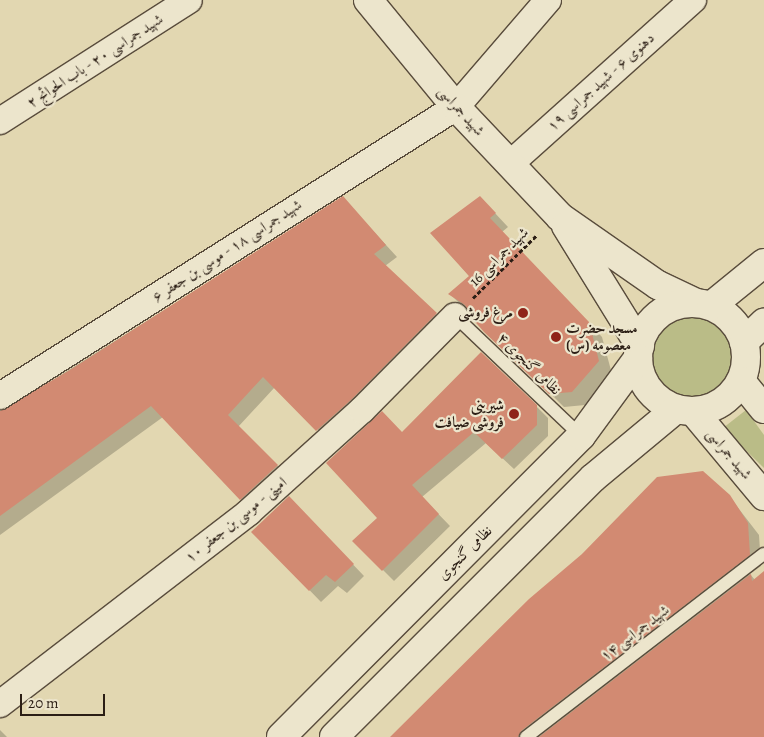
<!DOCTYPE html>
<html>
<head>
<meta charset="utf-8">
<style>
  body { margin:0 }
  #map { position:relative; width:764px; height:737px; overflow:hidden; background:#e2d7b1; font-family:Alegreya,Amiri,serif }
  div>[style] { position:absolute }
  .green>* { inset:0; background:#babc87 }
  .round { border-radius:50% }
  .shadow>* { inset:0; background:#0003 }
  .building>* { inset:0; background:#d28a72 }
  .path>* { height:3px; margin-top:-1.5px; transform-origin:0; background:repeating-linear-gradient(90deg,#2b1e15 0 4px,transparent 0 6.5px) }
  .roads { filter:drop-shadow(1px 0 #594c3c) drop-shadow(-1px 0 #594c3c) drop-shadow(0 1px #594c3c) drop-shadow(0 -1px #594c3c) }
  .service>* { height:12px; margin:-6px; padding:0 6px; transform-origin:6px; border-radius:6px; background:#ece5cc }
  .minor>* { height:26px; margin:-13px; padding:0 13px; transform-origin:13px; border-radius:13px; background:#ece5cc }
  .tertiary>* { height:28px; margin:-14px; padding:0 14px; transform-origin:14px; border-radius:14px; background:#ece5cc }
  .tertiary>.ring { margin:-14px; padding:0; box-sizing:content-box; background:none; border:28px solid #ece5cc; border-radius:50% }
  .dots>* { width:14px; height:14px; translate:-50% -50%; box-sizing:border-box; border:2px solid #ece5cc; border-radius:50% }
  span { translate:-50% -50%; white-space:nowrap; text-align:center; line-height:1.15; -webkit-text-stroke:4.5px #ece5cc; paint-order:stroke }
  .street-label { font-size:15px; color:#2b1e15 }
  .poi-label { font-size:15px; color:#2b1e15; font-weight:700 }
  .right { translate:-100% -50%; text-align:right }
  .left { translate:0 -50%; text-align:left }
  .scale { position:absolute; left:20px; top:694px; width:85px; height:22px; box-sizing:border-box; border:2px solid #2b1e15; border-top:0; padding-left:6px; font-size:15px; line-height:18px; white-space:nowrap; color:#2b1e15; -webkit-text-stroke:4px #ece5cc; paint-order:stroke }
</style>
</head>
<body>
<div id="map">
  <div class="green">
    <div class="round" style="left:649px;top:315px;width:86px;height:86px"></div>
    <div style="clip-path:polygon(746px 410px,764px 435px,764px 468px,723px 428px)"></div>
  </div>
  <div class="shadow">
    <div style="clip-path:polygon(343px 198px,397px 257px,385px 266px,447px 325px,329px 441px,275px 387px,238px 427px,289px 477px,252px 511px,163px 417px,0 535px,0 413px)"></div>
    <div style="clip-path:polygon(493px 211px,508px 227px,502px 232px,602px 337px,612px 374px,585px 405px,564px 407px,450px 294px,470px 277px,432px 233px)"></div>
    <div style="clip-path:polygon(536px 406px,548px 418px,548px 436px,514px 469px,486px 443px,422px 497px,450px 526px,394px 581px,354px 541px,378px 518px,403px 434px)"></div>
    <div style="clip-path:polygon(729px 496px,759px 535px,761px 566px,750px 574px,755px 580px,764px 573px,764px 737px,391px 737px)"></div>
    <div style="clip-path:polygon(300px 509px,364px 576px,347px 593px,338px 586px,321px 602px,253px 532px)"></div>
    <div style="clip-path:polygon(0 730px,7px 737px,0 737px)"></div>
  </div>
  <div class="building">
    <div style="clip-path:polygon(343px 196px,386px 245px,374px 254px,437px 313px,352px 399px,316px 431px,263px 377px,228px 415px,278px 465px,240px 500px,151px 406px,0 516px,0 411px,70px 370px)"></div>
    <div style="clip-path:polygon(480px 196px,496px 213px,490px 218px,589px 322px,599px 361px,572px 392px,549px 394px,484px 332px,470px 316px,465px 305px,448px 294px,469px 276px,430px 233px)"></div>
    <div style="clip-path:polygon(481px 352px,537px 405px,537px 425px,502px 459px,474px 432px,412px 485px,439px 514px,382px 571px,352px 541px,377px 518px,326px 463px,382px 411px,402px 432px)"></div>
    <div style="clip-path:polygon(703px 471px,730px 495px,748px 523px,750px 555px,521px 731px,518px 737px,390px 737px,529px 599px,582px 554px,657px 477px)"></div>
    <div style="clip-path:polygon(289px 496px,354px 564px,335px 582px,326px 575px,309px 591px,251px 532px)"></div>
    <div style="clip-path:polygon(764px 571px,764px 737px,539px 737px,751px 574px,752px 581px)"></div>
  </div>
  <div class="path">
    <div style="left:473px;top:298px;width:91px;rotate:-44.6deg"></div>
  </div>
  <div class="roads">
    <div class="service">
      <div style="left:455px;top:316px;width:174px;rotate:43.6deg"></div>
      <div style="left:526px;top:737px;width:300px;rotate:-37.6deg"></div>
    </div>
    <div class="minor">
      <div style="left:0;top:121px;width:224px;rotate:-32.6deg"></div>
      <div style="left:510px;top:164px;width:246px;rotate:-41.9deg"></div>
      <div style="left:0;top:396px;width:540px;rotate:-32.37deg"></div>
      <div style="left:456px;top:107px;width:141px;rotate:-49.3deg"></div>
      <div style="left:0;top:704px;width:314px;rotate:-37.6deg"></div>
      <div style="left:249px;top:512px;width:152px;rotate:-42.1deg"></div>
      <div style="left:362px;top:410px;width:132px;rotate:-45.3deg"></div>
    </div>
    <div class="tertiary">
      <div style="left:368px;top:0;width:139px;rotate:50.6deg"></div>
      <div style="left:456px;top:107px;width:151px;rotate:46.6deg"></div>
      <div style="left:560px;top:217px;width:119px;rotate:34.8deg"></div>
      <div style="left:658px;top:285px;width:42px;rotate:25.3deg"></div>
      <div style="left:566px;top:226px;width:141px;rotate:58.3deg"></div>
      <div class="ring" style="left:638px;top:303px;width:80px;height:80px"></div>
      <div style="left:711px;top:306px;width:68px;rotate:-39.1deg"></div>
      <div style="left:744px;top:342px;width:28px;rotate:-44deg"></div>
      <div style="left:741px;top:381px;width:36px;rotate:51deg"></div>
      <div style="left:693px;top:411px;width:111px;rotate:50.1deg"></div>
      <div style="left:281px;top:737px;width:425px;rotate:-45.1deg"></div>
      <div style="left:581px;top:436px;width:97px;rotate:-53.8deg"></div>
      <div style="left:334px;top:737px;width:366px;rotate:-45deg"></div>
      <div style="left:593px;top:478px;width:108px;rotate:-39.7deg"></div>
    </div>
  </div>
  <div class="dots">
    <div style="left:523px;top:313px;background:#8f2418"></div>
    <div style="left:556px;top:337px;background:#8f2418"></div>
    <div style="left:514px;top:414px;background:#8f2418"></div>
  </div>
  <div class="street-label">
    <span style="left:95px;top:61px;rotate:-33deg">شهید جمراسی ۲۰ - باب الحوائج ۲</span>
    <span style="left:601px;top:82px;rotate:-42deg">دهنوی ۶ - شهید جمراسی ۱۹</span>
    <span style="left:461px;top:111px;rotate:48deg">شهید جمراسی</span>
    <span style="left:227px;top:251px;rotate:-33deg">شهید جمراسی ۱۸ - موسی بن جعفر ۶</span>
    <span style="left:499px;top:257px;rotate:-45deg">شهید جمراسی 16</span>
    <span style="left:529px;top:364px;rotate:44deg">نظامی گنجوی ۴</span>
    <span style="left:729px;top:454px;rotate:50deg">شهید جمراسی</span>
    <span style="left:236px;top:520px;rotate:-39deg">امینی - موسی بن جعفر ۱۰</span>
    <span style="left:465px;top:553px;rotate:-45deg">نظامی گنجوی</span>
    <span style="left:635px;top:633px;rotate:-37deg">شهید جمراسی ۱۴</span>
  </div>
  <div class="poi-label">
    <span class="right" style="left:513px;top:313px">مرغ فروشی</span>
    <span class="left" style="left:566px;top:337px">مسجد حضرت<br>معصومه (س)</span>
    <span class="right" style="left:504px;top:414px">شیرینی<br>فروشی ضیافت</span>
  </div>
  <div class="scale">20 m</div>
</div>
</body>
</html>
